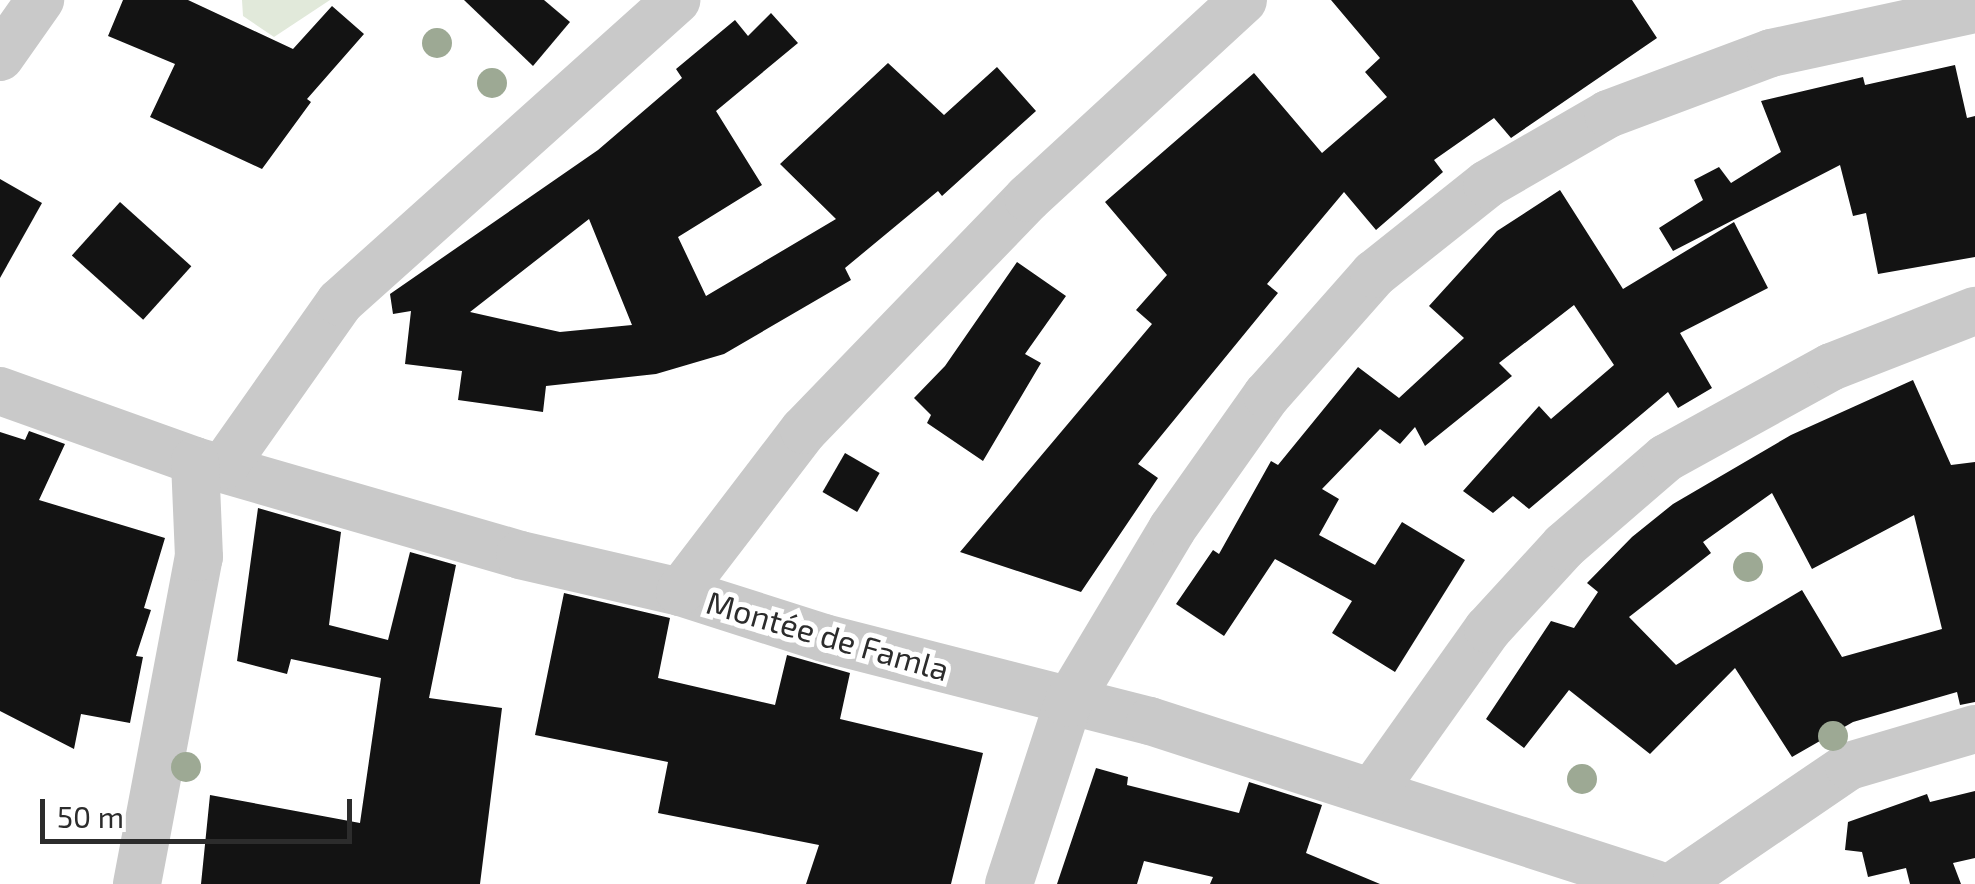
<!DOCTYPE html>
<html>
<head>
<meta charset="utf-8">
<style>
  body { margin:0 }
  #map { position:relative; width:1975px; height:884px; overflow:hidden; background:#fff; font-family:"Exo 2",sans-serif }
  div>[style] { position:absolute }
  .green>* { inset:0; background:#e1e9da }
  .building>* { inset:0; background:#131313; transform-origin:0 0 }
  .minor>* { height:48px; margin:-24px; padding:0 24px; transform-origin:24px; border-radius:24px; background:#c9c9c9 }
  .trees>* { width:30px; height:30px; margin:-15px; border-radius:50%; background:#9da994 }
  span { translate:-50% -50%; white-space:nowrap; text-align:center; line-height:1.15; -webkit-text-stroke:10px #fff; paint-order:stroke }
  .street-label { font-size:32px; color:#2c2c2c }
  .scale { position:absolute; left:40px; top:799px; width:312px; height:45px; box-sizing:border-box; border:5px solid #2c2c2c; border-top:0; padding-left:12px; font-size:30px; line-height:35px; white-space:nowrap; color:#2c2c2c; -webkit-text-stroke:8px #fff; paint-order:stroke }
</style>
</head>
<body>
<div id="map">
  <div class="green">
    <div style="clip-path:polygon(242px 0,330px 0,274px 37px,243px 16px)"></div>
  </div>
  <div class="building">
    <div style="clip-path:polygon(123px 0,188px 0,293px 49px,332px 6px,364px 34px,307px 99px,311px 102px,262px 169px,150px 117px,175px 64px,108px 36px)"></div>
    <div style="clip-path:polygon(464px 0,544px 0,570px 22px,533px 66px)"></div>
    <div style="clip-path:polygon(1331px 0,1632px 0,1657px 38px,1511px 138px,1494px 118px,1434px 160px,1443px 172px,1376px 230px,1344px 192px,1267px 284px,1278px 293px,1138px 464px,1158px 478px,1081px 592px,960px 552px,1152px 324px,1136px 310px,1167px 275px,1105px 202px,1254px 73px,1322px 153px,1387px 97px,1365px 72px,1380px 58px)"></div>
    <div style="clip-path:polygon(evenodd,771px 13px,798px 43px,716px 111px,762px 185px,678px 237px,706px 296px,836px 219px,780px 164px,888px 63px,944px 115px,997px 67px,1036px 111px,942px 196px,938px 191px,845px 268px,851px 280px,724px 354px,656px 374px,546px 386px,543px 412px,458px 400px,462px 371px,405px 364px,411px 311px,393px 314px,390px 294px,598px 150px,682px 78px,676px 69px,735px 20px,748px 36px,771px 13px,589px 219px,632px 325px,560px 332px,470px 312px,589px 219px)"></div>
    <div style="clip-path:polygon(1955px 65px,1967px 118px,1975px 116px,1975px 257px,1878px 274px,1866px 213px,1853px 216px,1840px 165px,1673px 251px,1659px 228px,1703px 200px,1694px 180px,1719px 167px,1731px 183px,1781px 152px,1761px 101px,1863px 77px,1865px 85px)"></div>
    <div style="clip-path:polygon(0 179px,42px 203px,0 278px)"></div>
    <div style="clip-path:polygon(1560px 190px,1623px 289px,1734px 222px,1768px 288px,1680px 333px,1712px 388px,1678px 408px,1668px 392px,1529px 509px,1513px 496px,1493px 513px,1463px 491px,1539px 406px,1551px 419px,1614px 365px,1574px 305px,1499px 363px,1512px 376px,1425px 446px,1415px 427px,1400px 444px,1380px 429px,1322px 489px,1339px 499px,1319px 535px,1375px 565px,1402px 522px,1465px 560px,1395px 672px,1332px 633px,1352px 601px,1275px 559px,1224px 636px,1176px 604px,1213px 550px,1219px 554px,1271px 461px,1278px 465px,1358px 367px,1399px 398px,1464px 338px,1429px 306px,1497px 231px)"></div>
    <div style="left:120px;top:202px;width:96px;height:72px;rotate:42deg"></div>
    <div style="clip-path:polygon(1017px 262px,1066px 296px,1025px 354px,1041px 363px,983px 461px,927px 423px,931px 415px,914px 398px,945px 366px)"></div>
    <div style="clip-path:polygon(evenodd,1913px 380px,1951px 465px,1975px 462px,1975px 702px,1960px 705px,1957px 692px,1853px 722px,1792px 757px,1735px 668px,1650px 754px,1569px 690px,1524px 748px,1486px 719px,1551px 621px,1574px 628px,1598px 592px,1587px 583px,1632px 537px,1673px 504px,1791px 435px,1913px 380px,1772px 493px,1812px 569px,1914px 515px,1942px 629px,1842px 657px,1802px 590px,1676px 665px,1629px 617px,1711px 553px,1703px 542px,1772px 493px)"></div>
    <div style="clip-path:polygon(29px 431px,65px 444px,39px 500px,165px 538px,144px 608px,151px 610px,136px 656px,143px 657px,130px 723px,81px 714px,74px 749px,0 711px,0 432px,25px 440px)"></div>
    <div style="left:845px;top:453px;width:40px;height:45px;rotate:30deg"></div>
    <div style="clip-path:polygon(258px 508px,341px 532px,329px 625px,388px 640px,410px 552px,456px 565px,429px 698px,502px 708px,480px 884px,201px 884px,210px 795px,360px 823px,381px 678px,291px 659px,287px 674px,237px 661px)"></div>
    <div style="clip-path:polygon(564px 593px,670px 618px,658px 678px,775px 705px,787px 655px,850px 673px,840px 719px,983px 753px,951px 884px,806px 884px,819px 845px,658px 813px,668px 762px,535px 735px)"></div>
    <div style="clip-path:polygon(1096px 768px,1128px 777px,1127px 785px,1239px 813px,1249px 782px,1322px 805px,1306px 853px,1380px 884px,1210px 884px,1213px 877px,1144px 861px,1137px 884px,1057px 884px)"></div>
    <div style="clip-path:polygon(1975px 791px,1975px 858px,1953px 863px,1961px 884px,1910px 884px,1906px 868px,1868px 877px,1862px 852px,1845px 850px,1848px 822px,1927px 794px,1930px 802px)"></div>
  </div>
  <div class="minor">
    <div style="left:0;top:57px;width:70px;rotate:-54.9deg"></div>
    <div style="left:0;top:391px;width:207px;rotate:19.7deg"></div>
    <div style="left:195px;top:461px;width:338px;rotate:16.1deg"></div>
    <div style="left:520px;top:555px;width:164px;rotate:13deg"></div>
    <div style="left:680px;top:592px;width:151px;rotate:17.7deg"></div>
    <div style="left:824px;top:638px;width:336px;rotate:14.3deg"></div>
    <div style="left:1150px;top:721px;width:531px;rotate:17.89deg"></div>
    <div style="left:225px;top:465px;width:199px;rotate:-54.8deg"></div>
    <div style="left:340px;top:302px;width:452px;rotate:-41.9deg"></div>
    <div style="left:680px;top:592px;width:204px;rotate:-52.6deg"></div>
    <div style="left:804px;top:430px;width:322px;rotate:-46deg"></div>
    <div style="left:1028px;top:198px;width:292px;rotate:-42.6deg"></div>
    <div style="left:1372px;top:792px;width:200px;rotate:-54.6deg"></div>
    <div style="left:1488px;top:629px;width:113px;rotate:-47.5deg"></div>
    <div style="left:1564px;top:546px;width:135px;rotate:-40.8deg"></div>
    <div style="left:1666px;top:458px;width:188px;rotate:-28.9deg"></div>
    <div style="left:1831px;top:367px;width:155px;rotate:-21.3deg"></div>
    <div style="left:137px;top:884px;width:333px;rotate:-79.3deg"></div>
    <div style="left:199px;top:557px;width:96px;rotate:-92.4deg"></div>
    <div style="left:1009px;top:884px;width:190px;rotate:-71.9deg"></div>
    <div style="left:1068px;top:703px;width:203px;rotate:-59.1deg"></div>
    <div style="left:1172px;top:529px;width:164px;rotate:-54.7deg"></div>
    <div style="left:1267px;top:395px;width:162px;rotate:-48.5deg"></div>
    <div style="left:1374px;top:274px;width:144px;rotate:-38.5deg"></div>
    <div style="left:1487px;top:184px;width:140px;rotate:-30deg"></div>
    <div style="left:1608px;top:114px;width:174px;rotate:-20.5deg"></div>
    <div style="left:1771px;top:53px;width:209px;rotate:-12.2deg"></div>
    <div style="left:1676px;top:884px;width:209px;rotate:-34.3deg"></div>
    <div style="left:1849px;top:766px;width:131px;rotate:-16.4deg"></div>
  </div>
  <div class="trees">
    <div style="left:437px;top:43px"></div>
    <div style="left:492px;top:83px"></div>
    <div style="left:1748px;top:567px"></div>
    <div style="left:1833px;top:736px"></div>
    <div style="left:186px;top:767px"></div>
    <div style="left:1582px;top:779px"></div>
  </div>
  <div class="street-label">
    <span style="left:828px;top:635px;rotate:16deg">Montée de Famla</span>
  </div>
  <div class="scale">50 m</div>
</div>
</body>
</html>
